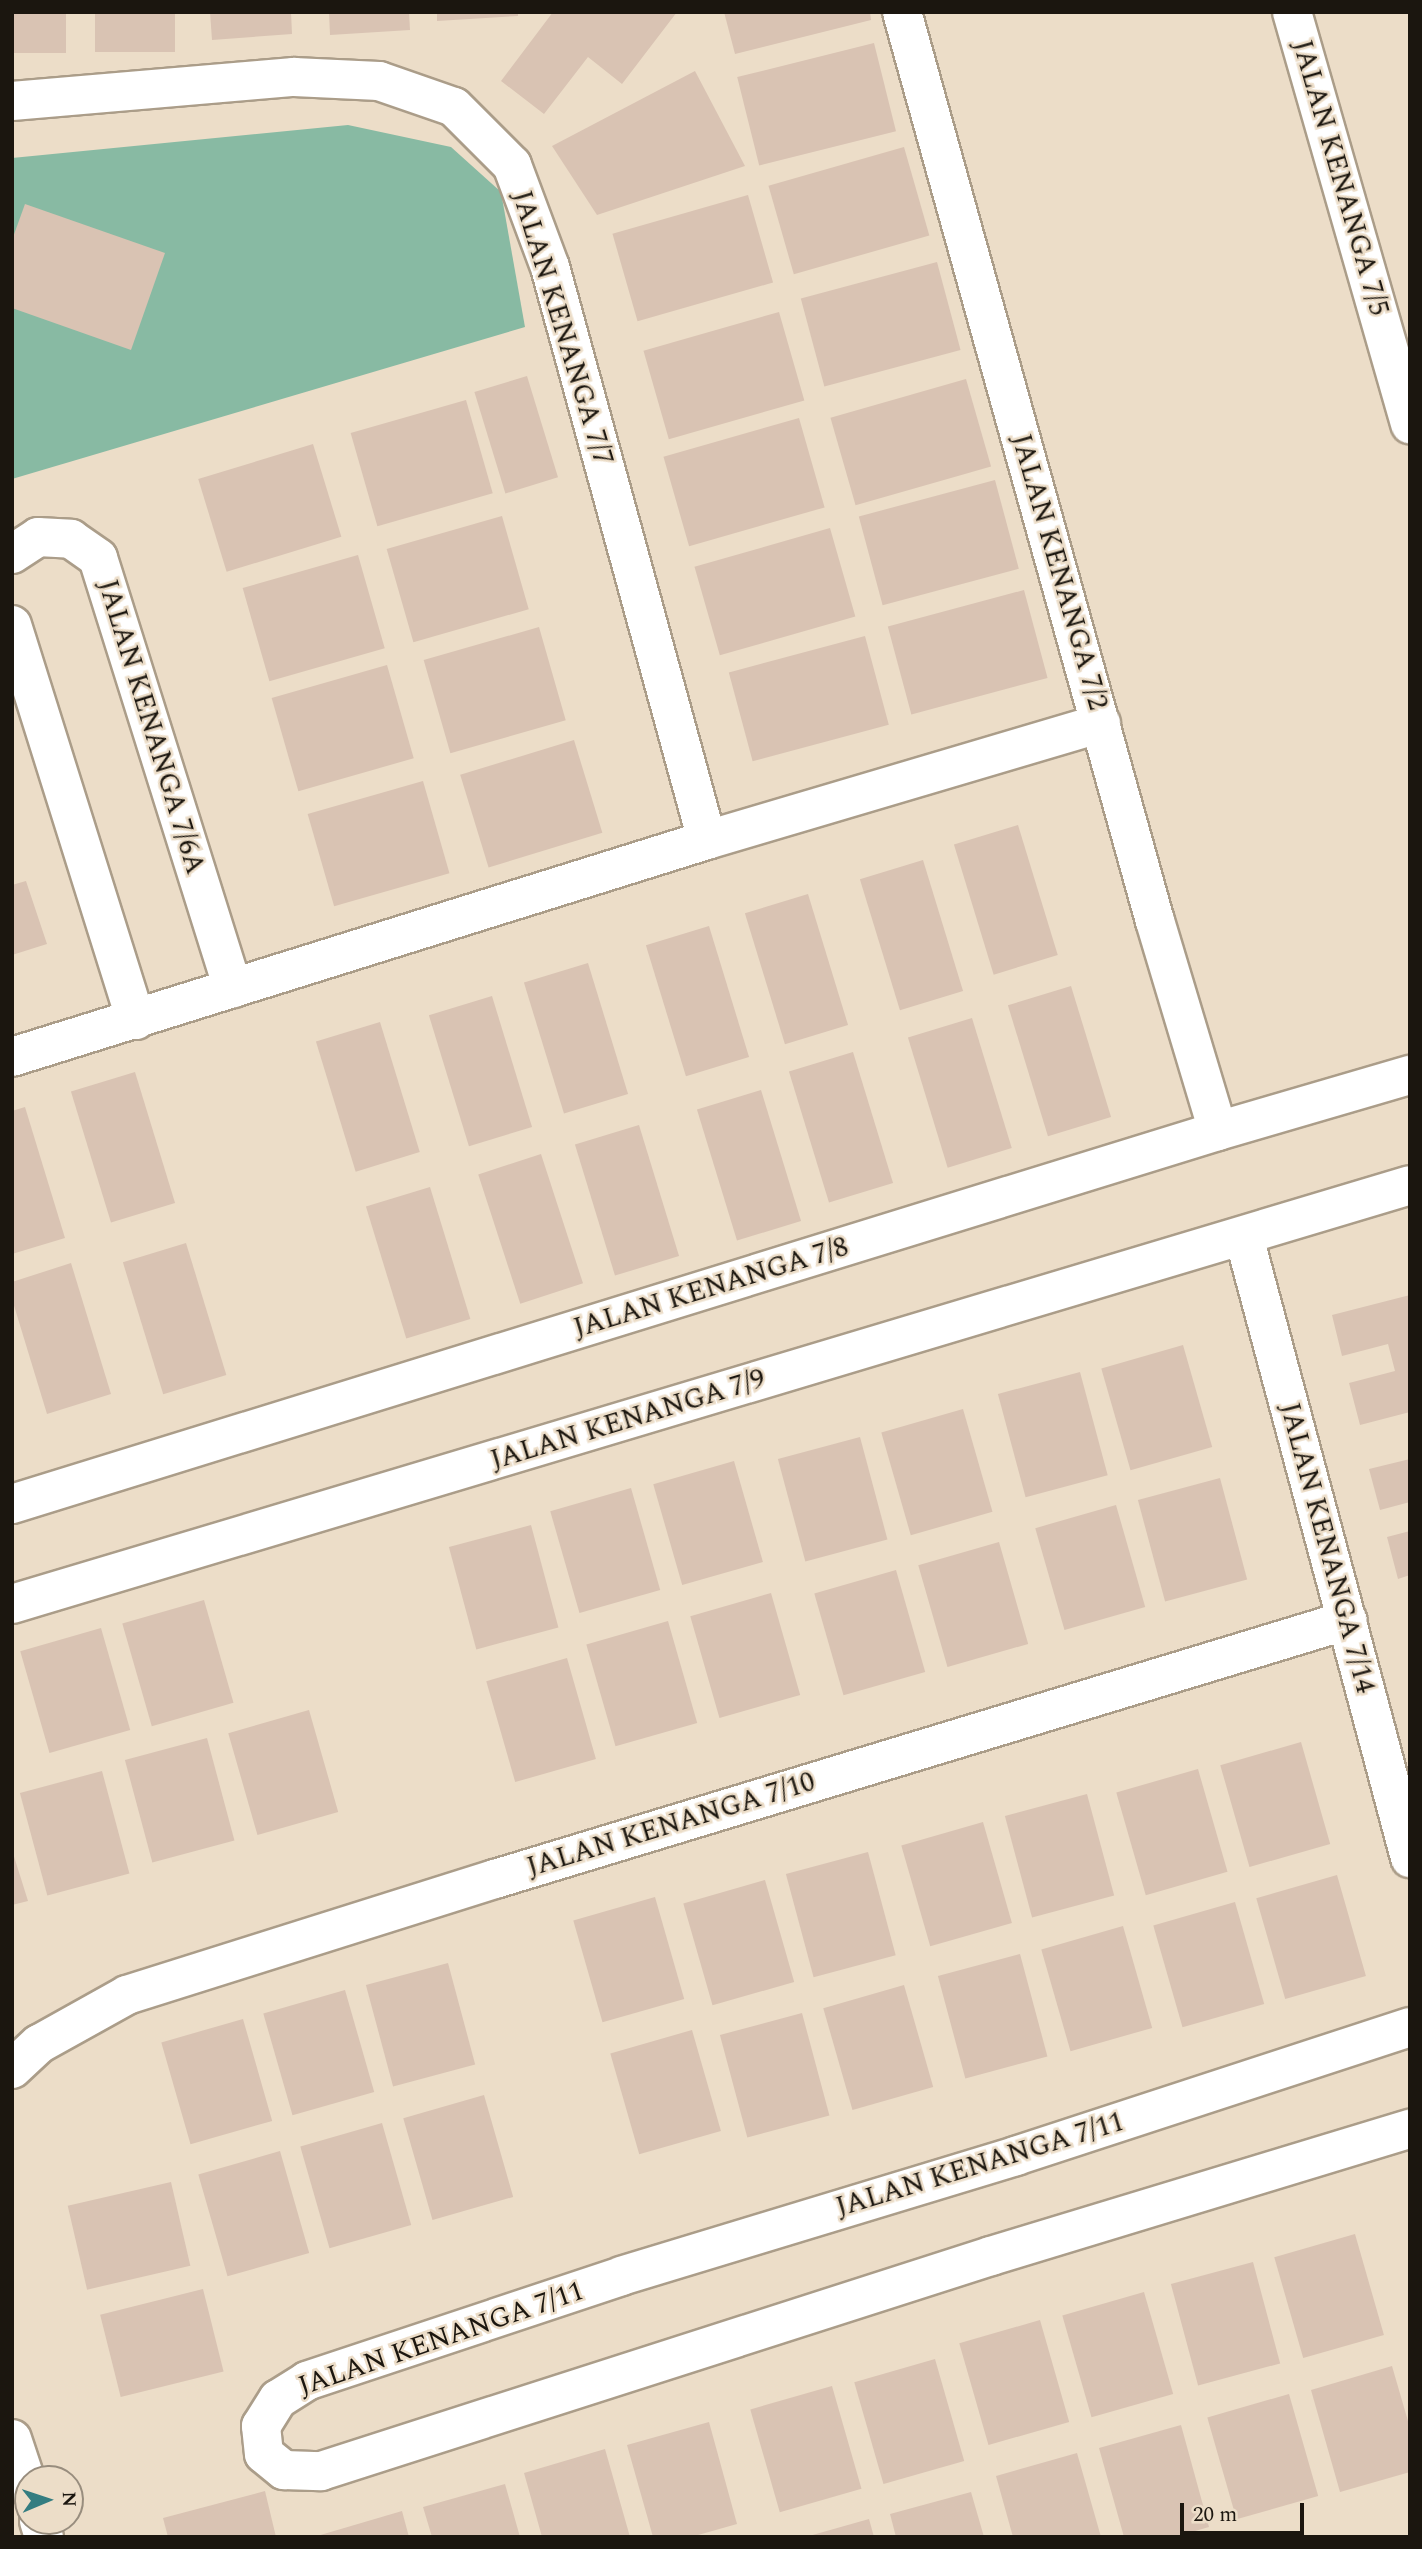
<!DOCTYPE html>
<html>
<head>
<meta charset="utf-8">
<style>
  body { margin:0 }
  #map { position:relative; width:1422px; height:2549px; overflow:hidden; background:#ecddc8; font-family:Spectral,serif }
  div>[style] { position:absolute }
  .green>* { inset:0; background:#88baa3 }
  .building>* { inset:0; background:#d9c3b3; transform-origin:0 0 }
  .roads { filter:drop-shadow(2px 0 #ab9d89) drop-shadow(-2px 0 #ab9d89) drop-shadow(0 2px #ab9d89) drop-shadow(0 -2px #ab9d89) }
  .minor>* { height:38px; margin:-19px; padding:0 19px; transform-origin:19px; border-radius:19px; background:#fff }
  span { translate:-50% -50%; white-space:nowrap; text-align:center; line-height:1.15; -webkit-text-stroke:5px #ecddc8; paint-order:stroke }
  .street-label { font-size:28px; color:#1b160f }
  .frame { position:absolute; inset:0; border:14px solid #1b160f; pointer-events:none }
  .north { position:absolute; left:14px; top:2465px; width:70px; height:70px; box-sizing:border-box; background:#ecddc8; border:2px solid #988d7e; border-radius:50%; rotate:88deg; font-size:19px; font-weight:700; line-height:28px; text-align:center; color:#1b160f }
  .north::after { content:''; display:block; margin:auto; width:24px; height:32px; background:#347d81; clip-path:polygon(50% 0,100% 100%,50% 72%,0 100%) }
  .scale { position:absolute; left:1180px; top:2503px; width:124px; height:32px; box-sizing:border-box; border:4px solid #1b160f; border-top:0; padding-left:9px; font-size:21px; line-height:24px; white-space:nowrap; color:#1b160f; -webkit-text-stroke:5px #ecddc8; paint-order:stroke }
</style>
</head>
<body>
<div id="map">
  <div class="green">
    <div style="clip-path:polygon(348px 125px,451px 147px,501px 192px,525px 327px,12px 479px,12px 158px)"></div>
  </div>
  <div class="building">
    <div style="left:12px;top:12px;width:54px;height:41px"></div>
    <div style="left:95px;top:12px;width:80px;height:40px"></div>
    <div style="clip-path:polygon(210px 12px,291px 12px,292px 34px,212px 40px)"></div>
    <div style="clip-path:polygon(329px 12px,409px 12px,410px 30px,330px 35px)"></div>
    <div style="clip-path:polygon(437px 12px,518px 12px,518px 16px,437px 21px)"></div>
    <div style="clip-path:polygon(553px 12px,677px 12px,622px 84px,588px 57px,544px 114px,501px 81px)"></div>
    <div style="clip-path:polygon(724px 12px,870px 12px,871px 20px,735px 54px)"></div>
    <div style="left:874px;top:43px;width:91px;height:141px;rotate:76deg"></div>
    <div style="clip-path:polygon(695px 71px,745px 166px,597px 215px,552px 146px)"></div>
    <div style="left:904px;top:147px;width:92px;height:141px;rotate:74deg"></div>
    <div style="left:748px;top:195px;width:91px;height:141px;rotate:74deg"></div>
    <div style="clip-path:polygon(25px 204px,165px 253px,131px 350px,12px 308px,12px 240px)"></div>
    <div style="left:937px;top:262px;width:91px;height:141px;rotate:75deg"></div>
    <div style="left:779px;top:312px;width:92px;height:141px;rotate:74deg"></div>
    <div style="left:527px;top:376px;width:106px;height:55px;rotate:73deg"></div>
    <div style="left:966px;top:379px;width:91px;height:141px;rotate:74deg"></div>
    <div style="left:466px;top:400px;width:97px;height:120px;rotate:74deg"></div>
    <div style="left:799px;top:418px;width:93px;height:141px;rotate:74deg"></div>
    <div style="left:313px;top:444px;width:97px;height:120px;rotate:73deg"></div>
    <div style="left:995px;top:480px;width:92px;height:141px;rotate:75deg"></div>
    <div style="left:502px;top:516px;width:97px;height:120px;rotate:74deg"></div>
    <div style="left:830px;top:528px;width:92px;height:141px;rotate:74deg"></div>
    <div style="left:358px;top:555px;width:97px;height:120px;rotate:74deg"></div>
    <div style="left:1024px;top:590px;width:91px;height:141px;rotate:75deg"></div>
    <div style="left:539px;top:627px;width:97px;height:120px;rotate:74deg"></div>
    <div style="left:865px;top:636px;width:92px;height:141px;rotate:75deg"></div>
    <div style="left:387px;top:665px;width:97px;height:120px;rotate:74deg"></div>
    <div style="left:574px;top:740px;width:97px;height:119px;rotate:73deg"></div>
    <div style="left:423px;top:781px;width:96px;height:120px;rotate:74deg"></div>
    <div style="left:1018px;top:825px;width:136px;height:67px;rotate:73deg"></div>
    <div style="left:923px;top:860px;width:137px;height:66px;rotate:73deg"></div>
    <div style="clip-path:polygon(26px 881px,47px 944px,12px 955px,12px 885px)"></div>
    <div style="left:808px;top:894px;width:137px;height:66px;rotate:73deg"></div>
    <div style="left:709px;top:926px;width:137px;height:66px;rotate:73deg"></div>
    <div style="left:588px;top:963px;width:137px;height:67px;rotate:73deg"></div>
    <div style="left:1071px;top:986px;width:137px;height:66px;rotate:73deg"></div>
    <div style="left:492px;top:996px;width:137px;height:66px;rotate:73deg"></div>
    <div style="left:972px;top:1018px;width:136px;height:67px;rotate:73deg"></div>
    <div style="left:380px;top:1022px;width:136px;height:67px;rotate:73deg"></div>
    <div style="left:853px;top:1052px;width:137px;height:67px;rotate:73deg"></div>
    <div style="left:135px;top:1072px;width:137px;height:67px;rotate:73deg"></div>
    <div style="left:761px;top:1090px;width:137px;height:67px;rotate:73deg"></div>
    <div style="clip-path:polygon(25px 1107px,65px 1238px,12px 1254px,12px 1111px)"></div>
    <div style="left:639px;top:1125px;width:137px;height:67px;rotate:73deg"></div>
    <div style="left:541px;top:1154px;width:136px;height:66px;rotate:72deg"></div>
    <div style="left:430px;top:1187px;width:138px;height:67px;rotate:73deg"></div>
    <div style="left:186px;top:1243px;width:138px;height:66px;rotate:73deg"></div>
    <div style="clip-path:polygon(71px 1263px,111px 1394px,47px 1414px,12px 1299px,12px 1282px)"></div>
    <div style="clip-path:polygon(1410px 1295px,1410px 1412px,1360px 1425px,1349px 1383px,1395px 1371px,1388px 1344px,1342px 1356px,1332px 1315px)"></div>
    <div style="left:1183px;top:1345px;width:106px;height:85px;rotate:74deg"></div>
    <div style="left:1080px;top:1372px;width:107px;height:85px;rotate:75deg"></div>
    <div style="left:963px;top:1409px;width:107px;height:85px;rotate:74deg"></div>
    <div style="left:860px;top:1437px;width:106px;height:85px;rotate:75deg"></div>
    <div style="clip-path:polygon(1410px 1459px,1410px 1502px,1380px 1510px,1369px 1469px)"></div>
    <div style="left:734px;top:1461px;width:105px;height:84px;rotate:74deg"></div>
    <div style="left:1220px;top:1478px;width:105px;height:85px;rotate:75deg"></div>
    <div style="left:631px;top:1488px;width:106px;height:84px;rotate:74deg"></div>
    <div style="left:1116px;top:1505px;width:106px;height:84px;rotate:74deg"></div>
    <div style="left:531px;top:1525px;width:106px;height:85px;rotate:75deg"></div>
    <div style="clip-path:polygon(1410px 1531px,1410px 1575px,1398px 1579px,1387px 1537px)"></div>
    <div style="left:999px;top:1542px;width:106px;height:84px;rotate:74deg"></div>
    <div style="left:896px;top:1570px;width:106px;height:85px;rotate:74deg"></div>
    <div style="left:771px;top:1593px;width:106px;height:84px;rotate:74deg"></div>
    <div style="left:204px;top:1600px;width:107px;height:85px;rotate:74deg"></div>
    <div style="left:668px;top:1621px;width:106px;height:85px;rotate:74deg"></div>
    <div style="left:101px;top:1628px;width:106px;height:84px;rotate:74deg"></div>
    <div style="left:567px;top:1658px;width:105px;height:84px;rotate:74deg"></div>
    <div style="left:309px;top:1710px;width:106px;height:84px;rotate:74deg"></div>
    <div style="left:207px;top:1738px;width:106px;height:85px;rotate:75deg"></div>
    <div style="left:1301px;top:1742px;width:106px;height:84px;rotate:74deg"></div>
    <div style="left:1198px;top:1769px;width:107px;height:85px;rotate:74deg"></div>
    <div style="left:102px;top:1771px;width:106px;height:85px;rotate:75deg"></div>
    <div style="left:1087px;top:1794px;width:105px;height:85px;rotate:75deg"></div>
    <div style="left:983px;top:1822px;width:105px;height:85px;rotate:74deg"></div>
    <div style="clip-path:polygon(12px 1850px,28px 1901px,12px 1905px)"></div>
    <div style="left:868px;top:1852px;width:107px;height:85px;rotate:75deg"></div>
    <div style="left:1337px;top:1875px;width:105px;height:84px;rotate:74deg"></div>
    <div style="left:765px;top:1880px;width:106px;height:85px;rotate:74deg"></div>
    <div style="left:655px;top:1897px;width:106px;height:85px;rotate:74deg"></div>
    <div style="left:1235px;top:1902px;width:106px;height:85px;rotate:74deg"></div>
    <div style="left:1123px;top:1926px;width:106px;height:85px;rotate:74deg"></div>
    <div style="left:1020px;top:1954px;width:106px;height:85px;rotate:75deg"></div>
    <div style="left:448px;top:1963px;width:105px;height:85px;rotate:75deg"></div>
    <div style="left:904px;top:1985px;width:106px;height:84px;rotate:74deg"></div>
    <div style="left:345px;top:1990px;width:106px;height:85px;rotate:74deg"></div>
    <div style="left:802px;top:2013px;width:106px;height:85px;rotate:75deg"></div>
    <div style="left:243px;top:2019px;width:106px;height:85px;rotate:74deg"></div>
    <div style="left:692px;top:2030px;width:105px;height:85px;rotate:74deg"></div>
    <div style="left:484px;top:2095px;width:106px;height:84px;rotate:74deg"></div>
    <div style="left:382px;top:2123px;width:106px;height:85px;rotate:74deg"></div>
    <div style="left:280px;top:2151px;width:106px;height:85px;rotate:74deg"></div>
    <div style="left:171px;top:2182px;width:86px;height:106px;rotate:77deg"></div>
    <div style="left:1355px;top:2234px;width:105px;height:84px;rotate:74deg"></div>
    <div style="left:1253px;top:2262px;width:105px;height:85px;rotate:75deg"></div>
    <div style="left:203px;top:2289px;width:85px;height:106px;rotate:76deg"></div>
    <div style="left:1144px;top:2292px;width:106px;height:85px;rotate:74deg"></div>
    <div style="left:1040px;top:2320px;width:106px;height:84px;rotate:74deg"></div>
    <div style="left:935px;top:2359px;width:106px;height:84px;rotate:74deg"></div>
    <div style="clip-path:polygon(1392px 2366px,1410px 2428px,1410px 2472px,1340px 2492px,1311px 2390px)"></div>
    <div style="left:832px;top:2386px;width:107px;height:85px;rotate:74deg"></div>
    <div style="left:1289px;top:2394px;width:106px;height:85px;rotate:74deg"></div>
    <div style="clip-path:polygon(709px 2422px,737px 2524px,691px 2537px,653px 2537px,627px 2445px)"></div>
    <div style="clip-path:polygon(1181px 2425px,1209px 2527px,1174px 2537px,1124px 2537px,1099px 2448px)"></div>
    <div style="clip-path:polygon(605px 2449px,630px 2537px,542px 2537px,524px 2473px)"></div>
    <div style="clip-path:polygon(1077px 2453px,1101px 2537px,1013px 2537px,996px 2476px)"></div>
    <div style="clip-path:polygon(505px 2484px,520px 2537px,432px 2537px,423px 2507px)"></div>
    <div style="clip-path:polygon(265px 2491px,276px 2537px,168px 2537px,163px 2518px)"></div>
    <div style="clip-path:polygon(971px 2492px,984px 2537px,896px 2537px,890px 2514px)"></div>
    <div style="clip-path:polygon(402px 2511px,409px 2537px,317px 2537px,317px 2536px)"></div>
    <div style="clip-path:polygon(869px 2519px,874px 2537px,809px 2537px,809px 2536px)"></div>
  </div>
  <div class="roads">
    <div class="minor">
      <div style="left:902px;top:12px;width:944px;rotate:74.45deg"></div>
      <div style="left:1155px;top:921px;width:219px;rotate:73.3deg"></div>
      <div style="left:1292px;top:12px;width:429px;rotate:74deg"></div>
      <div style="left:12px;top:101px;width:283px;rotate:-4.9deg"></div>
      <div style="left:294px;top:77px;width:85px;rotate:2.7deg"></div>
      <div style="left:379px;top:81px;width:79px;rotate:19.1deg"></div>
      <div style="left:454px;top:107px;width:82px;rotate:45deg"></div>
      <div style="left:512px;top:165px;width:109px;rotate:69.6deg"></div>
      <div style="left:550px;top:267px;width:594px;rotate:74.68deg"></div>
      <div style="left:12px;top:554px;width:31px;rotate:-33deg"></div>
      <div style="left:38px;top:537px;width:33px;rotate:3deg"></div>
      <div style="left:71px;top:539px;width:33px;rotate:35deg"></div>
      <div style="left:98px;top:558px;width:451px;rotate:72.6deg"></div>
      <div style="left:12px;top:625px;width:414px;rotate:72.6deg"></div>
      <div style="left:12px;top:1057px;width:728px;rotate:-17.34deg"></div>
      <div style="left:707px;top:840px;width:411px;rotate:-16.5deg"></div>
      <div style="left:1244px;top:1237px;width:643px;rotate:75.03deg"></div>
      <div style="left:12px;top:1504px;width:1262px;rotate:-17.19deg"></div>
      <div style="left:1218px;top:1131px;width:200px;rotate:-16.3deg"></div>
      <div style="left:12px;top:1604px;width:1459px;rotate:-16.68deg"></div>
      <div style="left:1410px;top:2027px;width:415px;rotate:161.9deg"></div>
      <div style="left:1016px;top:2156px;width:412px;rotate:163.1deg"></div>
      <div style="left:622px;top:2276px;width:332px;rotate:161.6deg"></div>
      <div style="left:307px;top:2381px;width:34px;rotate:148deg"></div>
      <div style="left:278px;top:2399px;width:32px;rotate:122deg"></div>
      <div style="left:261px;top:2426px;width:28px;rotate:84deg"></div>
      <div style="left:264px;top:2454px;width:26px;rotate:39deg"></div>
      <div style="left:284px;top:2470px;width:37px;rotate:2deg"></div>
      <div style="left:321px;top:2471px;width:704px;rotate:-17.79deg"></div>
      <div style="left:991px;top:2256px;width:438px;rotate:-16.9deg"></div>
      <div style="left:12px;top:2069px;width:37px;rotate:-43deg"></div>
      <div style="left:39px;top:2044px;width:101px;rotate:-29.1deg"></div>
      <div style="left:127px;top:1995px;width:386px;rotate:-17.5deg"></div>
      <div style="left:495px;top:1879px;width:891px;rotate:-16.89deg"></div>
      <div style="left:12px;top:2439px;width:51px;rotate:71.6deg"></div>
      <div style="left:39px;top:2521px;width:17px;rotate:73deg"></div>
    </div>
  </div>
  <div class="street-label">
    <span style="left:1340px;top:178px;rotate:74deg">JALAN KENANGA 7/5</span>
    <span style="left:562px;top:328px;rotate:73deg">JALAN KENANGA 7/7</span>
    <span style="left:1059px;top:572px;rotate:74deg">JALAN KENANGA 7/2</span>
    <span style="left:151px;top:727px;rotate:73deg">JALAN KENANGA 7/6A</span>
    <span style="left:711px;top:1288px;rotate:-17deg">JALAN KENANGA 7/8</span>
    <span style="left:628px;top:1420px;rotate:-17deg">JALAN KENANGA 7/9</span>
    <span style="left:1327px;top:1548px;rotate:75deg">JALAN KENANGA 7/14</span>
    <span style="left:671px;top:1825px;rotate:-17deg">JALAN KENANGA 7/10</span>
    <span style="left:980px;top:2165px;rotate:-17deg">JALAN KENANGA 7/11</span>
    <span style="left:441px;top:2339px;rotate:-19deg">JALAN KENANGA 7/11</span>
  </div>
  <div class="frame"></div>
  <div class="north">N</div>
  <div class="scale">20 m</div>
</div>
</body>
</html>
